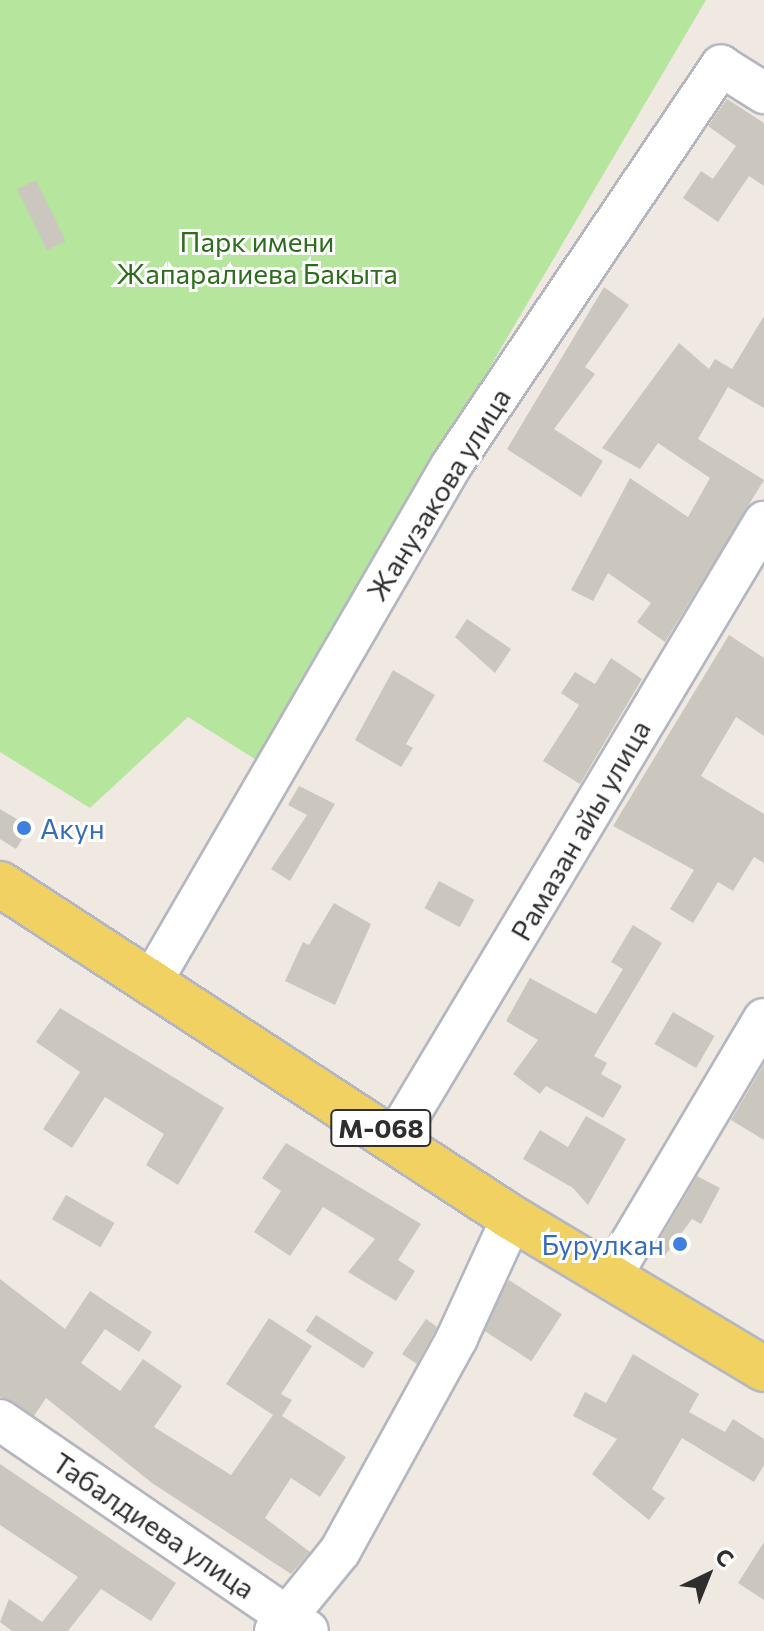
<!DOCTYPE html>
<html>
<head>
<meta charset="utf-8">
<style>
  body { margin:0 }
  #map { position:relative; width:764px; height:1631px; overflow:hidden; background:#efe9e1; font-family:Commissioner,sans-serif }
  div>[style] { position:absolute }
  .green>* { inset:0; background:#b6e59e }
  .building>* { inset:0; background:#cbc7bf; transform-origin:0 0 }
  .roads { filter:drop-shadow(2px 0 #b4b7c1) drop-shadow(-2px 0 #b4b7c1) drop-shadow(0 2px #b4b7c1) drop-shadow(0 -2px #b4b7c1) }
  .minor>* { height:40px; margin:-20px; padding:0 20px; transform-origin:20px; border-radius:20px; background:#fff }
  .major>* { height:44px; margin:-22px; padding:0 22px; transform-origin:22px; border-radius:22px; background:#f2d163 }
  .dots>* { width:22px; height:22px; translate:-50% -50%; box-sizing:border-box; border:4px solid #fff; border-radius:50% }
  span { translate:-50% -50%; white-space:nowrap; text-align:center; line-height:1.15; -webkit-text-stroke:6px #fff; paint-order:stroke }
  .shield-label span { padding:2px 6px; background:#fff; border:2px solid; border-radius:6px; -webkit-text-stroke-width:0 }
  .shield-label { font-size:26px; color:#2e2e2e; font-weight:700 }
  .park-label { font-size:28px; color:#2c6e1b }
  .street-label { font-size:28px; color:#2e2e2e }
  .shop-label { font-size:28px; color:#366cbe }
  .left { translate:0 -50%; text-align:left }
  .right { translate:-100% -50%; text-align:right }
  .north { position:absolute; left:668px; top:1535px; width:80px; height:80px; -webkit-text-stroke:6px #fff; paint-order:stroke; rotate:43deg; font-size:22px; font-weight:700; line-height:32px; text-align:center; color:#2e2e2e }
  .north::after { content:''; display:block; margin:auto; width:28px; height:36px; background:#2e2e2e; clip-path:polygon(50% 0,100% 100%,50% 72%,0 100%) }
</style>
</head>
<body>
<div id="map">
  <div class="green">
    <div style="clip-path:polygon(0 0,706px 0,258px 761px,188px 717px,90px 808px,0 752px)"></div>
  </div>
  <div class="building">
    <div style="clip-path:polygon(727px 99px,764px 123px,764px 186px,749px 176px,718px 222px,683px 198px,701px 171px,713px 179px,736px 146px,708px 126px)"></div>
    <div style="left:36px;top:180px;width:68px;height:21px;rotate:64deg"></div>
    <div style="clip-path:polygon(604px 287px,629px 305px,585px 367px,595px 374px,554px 429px,603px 461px,581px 497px,507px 449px)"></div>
    <div style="clip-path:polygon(764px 316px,764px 408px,728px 387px,698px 439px,764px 480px,665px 642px,637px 622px,651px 603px,608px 573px,593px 601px,571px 590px,630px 478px,688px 517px,710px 478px,658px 443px,640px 469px,602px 448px,679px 343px,709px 369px,715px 359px,732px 369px)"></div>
    <div style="clip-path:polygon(467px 619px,511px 649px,495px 673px,455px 637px)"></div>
    <div style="clip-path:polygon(729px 635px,764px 658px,764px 736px,736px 717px,701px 776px,764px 814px,764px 863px,754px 857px,733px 891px,718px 882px,693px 923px,670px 909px,694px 870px,613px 826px)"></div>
    <div style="clip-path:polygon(611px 658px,642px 679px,580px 784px,543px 761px,579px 705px,561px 693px,575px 672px,595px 684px)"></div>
    <div style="clip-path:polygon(393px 670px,435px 695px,406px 744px,413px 748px,401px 767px,355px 740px)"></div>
    <div style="clip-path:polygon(299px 786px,335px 804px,290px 881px,271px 869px,307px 815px,288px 805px)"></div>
    <div style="clip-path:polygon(0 809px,30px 827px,16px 849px,0 839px)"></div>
    <div style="left:439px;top:881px;width:40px;height:31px;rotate:28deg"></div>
    <div style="clip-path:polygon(334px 903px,371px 924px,335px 1005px,285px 981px,303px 942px,309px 945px)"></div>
    <div style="clip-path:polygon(633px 925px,662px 943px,594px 1056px,607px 1063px,601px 1074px,622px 1086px,603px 1118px,546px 1086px,540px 1094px,513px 1074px,538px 1040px,506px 1021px,530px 978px,596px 1014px,623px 969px,611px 962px)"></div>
    <div style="clip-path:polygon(60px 1008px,224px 1108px,178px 1185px,146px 1165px,164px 1134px,105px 1097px,72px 1148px,43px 1129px,80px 1072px,36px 1042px)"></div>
    <div style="left:673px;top:1012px;width:48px;height:37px;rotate:30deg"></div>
    <div style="clip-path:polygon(764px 1064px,764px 1140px,731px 1120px)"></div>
    <div style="clip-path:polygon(586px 1116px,626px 1139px,588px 1205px,573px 1188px,523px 1159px,540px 1130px,568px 1147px)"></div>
    <div style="clip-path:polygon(286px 1143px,421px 1224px,398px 1260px,415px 1271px,396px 1301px,348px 1272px,375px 1239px,323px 1207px,290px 1256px,254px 1232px,281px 1191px,262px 1178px)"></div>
    <div style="clip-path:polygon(697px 1176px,720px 1188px,701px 1224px,692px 1219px,664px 1257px,654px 1249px)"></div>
    <div style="left:66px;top:1195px;width:56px;height:28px;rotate:30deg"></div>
    <div style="clip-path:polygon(0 1279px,65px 1329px,90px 1291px,152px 1332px,139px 1352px,105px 1329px,81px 1363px,120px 1391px,143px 1359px,182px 1386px,154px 1427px,231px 1475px,273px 1415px,226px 1384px,269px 1318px,312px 1346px,281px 1394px,292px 1400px,282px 1416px,346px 1457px,320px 1497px,291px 1478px,265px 1518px,310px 1552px,291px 1574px,152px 1483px,46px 1398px,34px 1416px,0 1397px)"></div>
    <div style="left:509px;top:1280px;width:63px;height:56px;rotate:33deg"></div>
    <div style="left:316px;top:1315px;width:69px;height:19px;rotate:33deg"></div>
    <div style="clip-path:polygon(426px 1319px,437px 1327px,417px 1364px,402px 1354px)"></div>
    <div style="clip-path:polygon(633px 1354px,699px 1394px,689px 1412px,725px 1432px,733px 1419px,764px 1439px,764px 1465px,754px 1482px,682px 1438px,652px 1489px,665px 1498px,649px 1520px,592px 1474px,617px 1439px,573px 1416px,585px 1392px,606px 1403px)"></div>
    <div style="clip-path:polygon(0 1464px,176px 1583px,151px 1621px,101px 1589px,68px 1631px,12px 1631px,0 1622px,9px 1599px,42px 1622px,78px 1577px,0 1525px)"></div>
    <div style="clip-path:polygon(764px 1542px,764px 1600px,738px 1583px)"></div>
  </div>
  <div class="roads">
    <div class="minor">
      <div style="left:152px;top:981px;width:596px;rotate:-59.86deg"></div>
      <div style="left:451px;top:466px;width:483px;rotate:-56deg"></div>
      <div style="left:721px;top:66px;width:51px;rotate:32.1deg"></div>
      <div style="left:396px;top:1137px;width:717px;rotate:-59.1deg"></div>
      <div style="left:610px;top:1278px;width:301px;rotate:-59.3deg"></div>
      <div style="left:0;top:1420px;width:373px;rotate:34.4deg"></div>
      <div style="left:275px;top:1631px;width:103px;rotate:-50.9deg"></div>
      <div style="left:340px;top:1551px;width:243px;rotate:-61.2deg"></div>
      <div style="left:457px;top:1338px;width:132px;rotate:-65.4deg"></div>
    </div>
    <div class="major">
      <div style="left:0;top:884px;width:611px;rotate:33.12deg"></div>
      <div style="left:512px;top:1218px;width:294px;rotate:30.9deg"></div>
    </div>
  </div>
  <div class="dots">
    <div style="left:24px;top:828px;background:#3f7fe0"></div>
    <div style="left:680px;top:1244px;background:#3f7fe0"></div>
  </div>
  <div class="shield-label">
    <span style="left:381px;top:1128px">М-068</span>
  </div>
  <div class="park-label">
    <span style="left:257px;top:257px">Парк имени<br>Жапаралиева Бакыта</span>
  </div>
  <div class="street-label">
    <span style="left:438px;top:494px;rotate:-58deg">Жанузакова улица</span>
    <span style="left:580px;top:830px;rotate:-60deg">Рамазан айы улица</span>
    <span style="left:154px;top:1525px;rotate:34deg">Табалдиева улица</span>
  </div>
  <div class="shop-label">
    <span class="left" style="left:40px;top:828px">Акун</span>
    <span class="right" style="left:664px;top:1244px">Бурулкан</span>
  </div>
  <div class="north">С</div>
</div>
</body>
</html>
